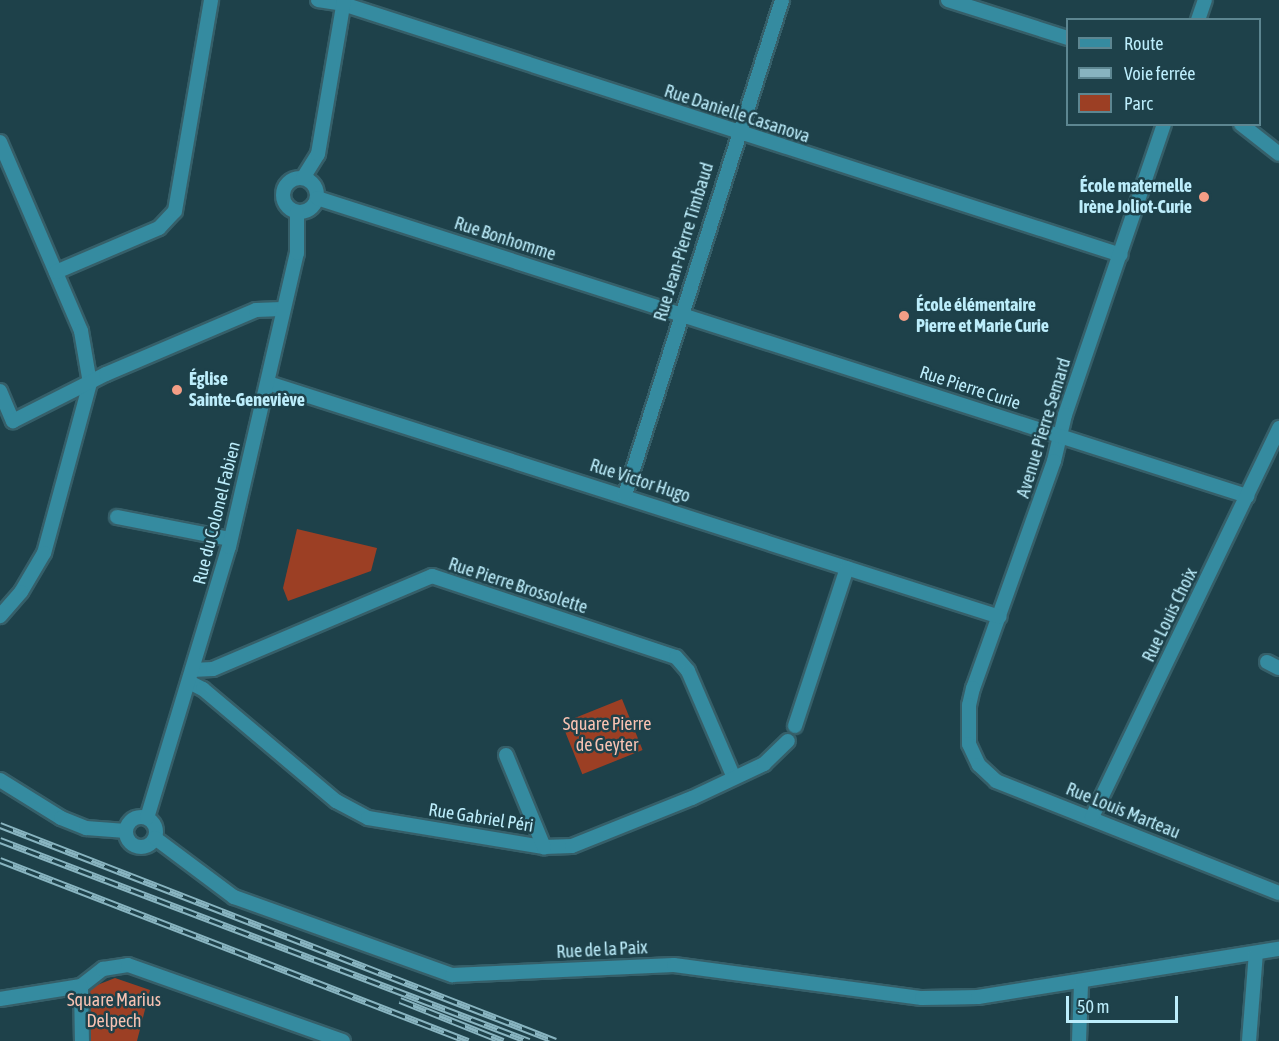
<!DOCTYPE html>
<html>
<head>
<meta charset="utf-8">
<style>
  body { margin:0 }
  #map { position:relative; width:1279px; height:1041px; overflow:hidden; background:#1e414a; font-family:"Asap Condensed",sans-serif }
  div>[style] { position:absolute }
  .green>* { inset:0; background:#9c3f24; transform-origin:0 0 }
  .roads { filter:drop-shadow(2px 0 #365f69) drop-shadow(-2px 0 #365f69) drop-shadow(0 2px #365f69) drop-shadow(0 -2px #365f69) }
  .minor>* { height:14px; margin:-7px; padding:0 7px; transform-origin:7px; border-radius:7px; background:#358ba0 }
  .minor>.ring { margin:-7px; padding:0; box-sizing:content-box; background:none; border:14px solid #358ba0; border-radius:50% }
  .rail>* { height:7px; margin-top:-3.5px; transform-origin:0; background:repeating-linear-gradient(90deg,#1e414a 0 14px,#88b4c0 0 28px); box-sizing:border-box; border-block:2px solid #88b4c0 }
  .dots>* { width:16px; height:16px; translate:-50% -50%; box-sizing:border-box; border:3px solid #1e414a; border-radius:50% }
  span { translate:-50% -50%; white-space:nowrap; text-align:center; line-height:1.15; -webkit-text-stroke:5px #1e414a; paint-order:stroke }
  .street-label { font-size:18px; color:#bcedfb }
  .poi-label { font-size:18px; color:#bcedfb; font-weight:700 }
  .right { translate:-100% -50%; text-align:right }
  .left { translate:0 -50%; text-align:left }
  .park-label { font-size:18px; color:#f8c2b2 }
  .legend { position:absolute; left:1066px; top:18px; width:195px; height:108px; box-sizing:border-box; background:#1e414a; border:2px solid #5d8691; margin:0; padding:8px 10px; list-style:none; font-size:18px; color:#bcedfb }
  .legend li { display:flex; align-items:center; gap:12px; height:30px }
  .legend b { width:30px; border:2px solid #5d8691 }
  .scale { position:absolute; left:1066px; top:996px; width:112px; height:27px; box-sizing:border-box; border:3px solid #bcedfb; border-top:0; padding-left:8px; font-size:18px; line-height:21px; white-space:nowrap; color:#bcedfb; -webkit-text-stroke:4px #1e414a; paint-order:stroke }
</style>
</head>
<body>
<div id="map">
  <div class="green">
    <div style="clip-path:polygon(297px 529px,377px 548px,371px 571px,288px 601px,283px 588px)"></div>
    <div style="left:622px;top:699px;width:55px;height:65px;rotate:68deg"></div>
    <div style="clip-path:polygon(115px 978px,150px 990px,137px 1041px,85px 1041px,87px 989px)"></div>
  </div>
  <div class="roads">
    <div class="minor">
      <div style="left:318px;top:0;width:25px;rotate:9deg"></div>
      <div style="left:343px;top:4px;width:817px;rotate:17.88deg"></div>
      <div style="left:948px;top:0;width:126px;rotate:17.6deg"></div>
      <div style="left:1198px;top:20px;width:21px;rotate:-71deg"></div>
      <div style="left:1164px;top:124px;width:307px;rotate:108.8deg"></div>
      <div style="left:1065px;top:415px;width:47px;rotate:103.4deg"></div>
      <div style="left:1054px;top:461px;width:241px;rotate:109.6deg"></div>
      <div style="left:973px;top:688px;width:17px;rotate:103deg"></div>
      <div style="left:969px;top:705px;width:39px;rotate:90deg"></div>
      <div style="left:969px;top:744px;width:23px;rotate:65deg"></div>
      <div style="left:979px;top:765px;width:23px;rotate:43deg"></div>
      <div style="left:996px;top:781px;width:304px;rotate:21.6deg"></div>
      <div style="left:1241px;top:124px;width:48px;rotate:38.3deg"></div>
      <div style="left:0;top:142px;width:206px;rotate:66.8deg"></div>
      <div style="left:81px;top:331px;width:53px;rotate:80.2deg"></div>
      <div style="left:90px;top:383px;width:176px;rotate:105.1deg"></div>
      <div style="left:44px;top:553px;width:45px;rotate:120.5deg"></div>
      <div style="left:21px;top:592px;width:32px;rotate:131deg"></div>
      <div class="ring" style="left:283px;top:178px;width:20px;height:20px"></div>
      <div style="left:303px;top:178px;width:28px;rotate:-58deg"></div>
      <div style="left:318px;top:154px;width:156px;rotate:-80.4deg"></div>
      <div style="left:317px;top:198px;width:977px;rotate:17.77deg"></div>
      <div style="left:56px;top:272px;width:112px;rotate:-23.1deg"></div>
      <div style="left:159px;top:228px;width:23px;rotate:-47deg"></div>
      <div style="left:175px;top:211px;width:214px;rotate:-80.3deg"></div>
      <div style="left:268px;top:383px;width:768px;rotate:17.73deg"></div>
      <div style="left:0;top:391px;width:33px;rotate:67deg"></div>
      <div style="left:13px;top:421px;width:104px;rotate:-26.8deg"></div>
      <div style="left:106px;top:374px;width:163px;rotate:-23.1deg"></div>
      <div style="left:256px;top:310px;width:26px;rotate:-2deg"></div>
      <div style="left:625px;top:495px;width:519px;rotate:-72.4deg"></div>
      <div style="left:117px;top:517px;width:115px;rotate:11deg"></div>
      <div style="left:1267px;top:662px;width:13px;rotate:27deg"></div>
      <div style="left:192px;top:670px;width:21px;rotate:-3deg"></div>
      <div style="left:213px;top:669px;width:238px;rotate:-23deg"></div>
      <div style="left:432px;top:576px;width:257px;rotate:18.4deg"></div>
      <div style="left:676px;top:657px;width:18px;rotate:49deg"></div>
      <div style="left:688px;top:671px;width:116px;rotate:66.7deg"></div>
      <div style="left:189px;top:682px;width:16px;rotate:27deg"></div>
      <div style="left:203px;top:689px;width:174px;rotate:40.1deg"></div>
      <div style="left:336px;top:801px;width:36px;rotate:28deg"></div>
      <div style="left:368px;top:818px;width:178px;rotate:9.4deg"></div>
      <div style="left:544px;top:847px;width:28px;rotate:-2deg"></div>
      <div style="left:572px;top:846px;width:129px;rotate:-21.8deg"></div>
      <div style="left:692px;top:798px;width:80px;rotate:-25.3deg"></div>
      <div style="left:764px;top:764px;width:33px;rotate:-44deg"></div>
      <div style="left:795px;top:726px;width:166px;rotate:-71.8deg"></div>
      <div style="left:506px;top:755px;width:100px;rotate:67.6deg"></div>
      <div style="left:0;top:780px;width:72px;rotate:31.9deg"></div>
      <div style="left:61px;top:818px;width:27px;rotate:22deg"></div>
      <div style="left:86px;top:828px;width:40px;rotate:4.3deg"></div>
      <div class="ring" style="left:126px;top:817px;width:16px;height:16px"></div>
      <div style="left:1092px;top:817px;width:432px;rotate:-64.3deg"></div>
      <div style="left:147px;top:818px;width:283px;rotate:-73.2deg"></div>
      <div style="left:229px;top:547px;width:302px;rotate:-77deg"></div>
      <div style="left:297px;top:253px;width:41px;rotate:-90deg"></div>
      <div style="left:155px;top:838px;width:99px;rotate:36.8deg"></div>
      <div style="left:234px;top:897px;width:232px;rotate:19.7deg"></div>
      <div style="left:452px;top:975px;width:222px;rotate:-2.6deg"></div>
      <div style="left:674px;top:965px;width:250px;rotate:7.6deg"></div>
      <div style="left:922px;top:998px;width:56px;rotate:-1deg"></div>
      <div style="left:978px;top:997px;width:305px;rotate:-9.1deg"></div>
      <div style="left:81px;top:986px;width:28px;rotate:-38deg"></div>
      <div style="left:103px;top:969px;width:25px;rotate:-9deg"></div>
      <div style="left:128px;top:965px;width:228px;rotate:19.5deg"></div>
      <div style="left:81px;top:986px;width:55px;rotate:89deg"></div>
      <div style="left:0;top:999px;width:82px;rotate:-9.1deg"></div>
      <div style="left:1079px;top:1041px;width:58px;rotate:-88deg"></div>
      <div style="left:1249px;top:1041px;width:88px;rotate:-85.5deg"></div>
    </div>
  </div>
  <div class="rail">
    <div style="left:0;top:825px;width:596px;rotate:21.23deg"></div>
    <div style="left:0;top:840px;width:566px;rotate:20.8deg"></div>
    <div style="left:0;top:860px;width:502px;rotate:21.14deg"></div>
    <div style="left:400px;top:1000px;width:111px;rotate:21.7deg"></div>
  </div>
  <div class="dots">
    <div style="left:1204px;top:197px;background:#f49e86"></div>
    <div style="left:904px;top:316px;background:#f49e86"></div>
    <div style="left:177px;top:390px;background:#f49e86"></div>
  </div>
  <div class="street-label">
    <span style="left:737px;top:114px;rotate:18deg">Rue Danielle Casanova</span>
    <span style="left:505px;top:239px;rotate:18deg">Rue Bonhomme</span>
    <span style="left:684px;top:242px;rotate:-73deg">Rue Jean-Pierre Timbaud</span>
    <span style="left:970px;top:388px;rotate:18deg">Rue Pierre Curie</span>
    <span style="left:1044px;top:428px;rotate:-73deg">Avenue Pierre Semard</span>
    <span style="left:640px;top:481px;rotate:18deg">Rue Victor Hugo</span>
    <span style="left:217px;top:513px;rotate:-76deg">Rue du Colonel Fabien</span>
    <span style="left:518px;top:586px;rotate:18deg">Rue Pierre Brossolette</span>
    <span style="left:1170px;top:615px;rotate:-64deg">Rue Louis Choix</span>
    <span style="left:1123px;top:811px;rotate:22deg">Rue Louis Marteau</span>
    <span style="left:481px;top:818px;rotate:9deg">Rue Gabriel Péri</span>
    <span style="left:602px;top:950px;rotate:-3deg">Rue de la Paix</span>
  </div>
  <div class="poi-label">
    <span class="right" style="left:1192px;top:197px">École maternelle<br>Irène Joliot-Curie</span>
    <span class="left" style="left:916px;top:316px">École élémentaire<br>Pierre et Marie Curie</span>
    <span class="left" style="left:189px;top:390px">Église<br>Sainte-Geneviève</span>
  </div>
  <div class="park-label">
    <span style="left:607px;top:735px">Square Pierre<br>de Geyter</span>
    <span style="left:114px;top:1011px">Square Marius<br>Delpech</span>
  </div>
  <ul class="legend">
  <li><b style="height:8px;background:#358ba0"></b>Route</li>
  <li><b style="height:8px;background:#88b4c0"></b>Voie ferrée</li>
  <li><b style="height:16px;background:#9c3f24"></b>Parc</li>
  </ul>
  <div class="scale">50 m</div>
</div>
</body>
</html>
